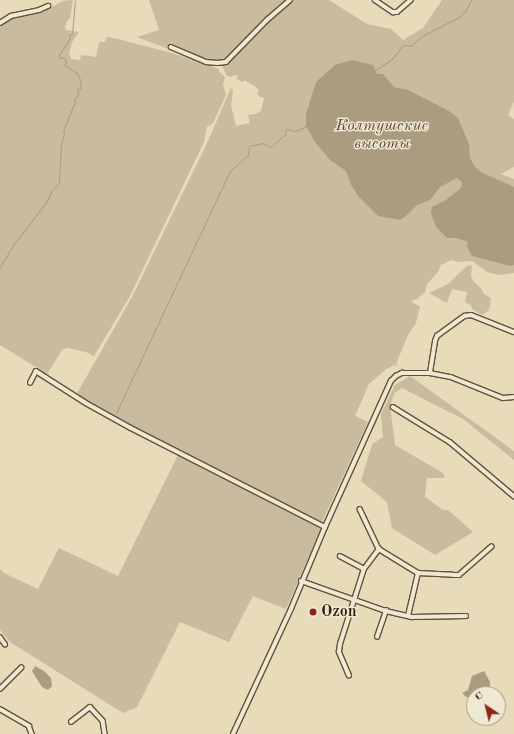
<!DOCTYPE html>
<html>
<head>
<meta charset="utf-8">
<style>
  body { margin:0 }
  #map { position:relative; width:514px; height:734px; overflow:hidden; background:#e7dbba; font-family:"Old Standard TT",serif }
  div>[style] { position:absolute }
  .green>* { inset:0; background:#c9bb9d }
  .water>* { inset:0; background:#ac9c7f }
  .stream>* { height:1px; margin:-0.5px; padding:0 0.5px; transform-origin:0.5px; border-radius:0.5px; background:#ac9c7f }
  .roads { filter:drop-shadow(1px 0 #645038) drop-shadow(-1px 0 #645038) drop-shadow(0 1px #645038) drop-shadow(0 -1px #645038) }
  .minor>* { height:3.5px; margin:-1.75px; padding:0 1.75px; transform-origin:1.75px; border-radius:1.75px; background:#efe8d2 }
  .dots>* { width:11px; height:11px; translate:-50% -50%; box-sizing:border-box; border:2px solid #efe8d2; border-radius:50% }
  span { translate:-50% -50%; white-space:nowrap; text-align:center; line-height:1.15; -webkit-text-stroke:3px #efe8d2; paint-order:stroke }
  .park-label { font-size:16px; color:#5d4831; font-style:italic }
  .poi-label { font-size:16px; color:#39210d; font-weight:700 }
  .left { translate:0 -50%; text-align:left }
  .north { position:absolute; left:466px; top:686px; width:40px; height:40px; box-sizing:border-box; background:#efe8d2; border:1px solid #a69883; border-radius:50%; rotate:325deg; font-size:11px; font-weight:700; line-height:16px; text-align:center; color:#39210d }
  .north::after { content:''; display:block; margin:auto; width:14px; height:18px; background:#8f2418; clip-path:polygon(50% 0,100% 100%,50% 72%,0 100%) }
</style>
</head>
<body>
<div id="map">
  <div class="green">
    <div style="clip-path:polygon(73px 0,70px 19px,67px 21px,65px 27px,66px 30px,79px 32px,72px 42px,69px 54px,71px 59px,80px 60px,81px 55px,96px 57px,99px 42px,105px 42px,107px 37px,114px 38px,172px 53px,219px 69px,219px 72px,225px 77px,223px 85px,226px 95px,213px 123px,207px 127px,204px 142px,130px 296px,94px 356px,86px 352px,67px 348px,62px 350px,47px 374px,0 345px,0 25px,15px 17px,43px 12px,63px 1px)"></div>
    <div style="clip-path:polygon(149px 0,329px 0,367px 24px,391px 29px,403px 40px,423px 28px,442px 0,514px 0,514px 102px,508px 115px,514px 119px,514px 167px,501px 174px,514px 179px,514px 273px,499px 275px,487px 272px,472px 261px,458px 262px,451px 260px,441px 265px,438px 272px,427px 284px,425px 292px,417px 299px,411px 301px,420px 307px,416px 323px,408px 335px,396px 364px,399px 366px,394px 365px,385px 370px,369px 384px,355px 416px,368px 422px,322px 522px,184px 453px,76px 395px,132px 297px,208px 141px,231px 88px,233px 90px,231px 105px,236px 126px,250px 123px,248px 115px,255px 114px,261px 111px,264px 98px,259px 96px,257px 94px,259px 91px,256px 87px,244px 80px,243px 82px,236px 79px,238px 76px,236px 75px,231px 77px,227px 76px,222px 66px,213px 66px,137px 37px,159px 30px)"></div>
    <div style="clip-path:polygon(472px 265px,471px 276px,474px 282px,480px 287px,484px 294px,491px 298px,489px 310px,482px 315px,472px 309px,471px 305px,465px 302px,467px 292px,452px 289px,447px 303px,429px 293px,448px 284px,467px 266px)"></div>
    <div style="clip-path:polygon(410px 376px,514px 451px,514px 460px,463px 419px,402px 388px,394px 393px,390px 406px,395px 445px,443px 473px,445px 478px,427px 478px,425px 497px,443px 510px,448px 510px,473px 532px,435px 555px,392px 528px,387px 502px,361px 481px,372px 444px,383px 437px,381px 414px,395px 385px)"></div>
    <div style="clip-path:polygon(178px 455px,321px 529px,286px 609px,253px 596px,229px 642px,180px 622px,137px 707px,123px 713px,10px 642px,0 630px,0 569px,4px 573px,38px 589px,59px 548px,118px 576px)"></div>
  </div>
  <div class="water">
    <div style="clip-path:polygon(352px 60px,373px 65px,377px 74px,383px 74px,393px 86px,397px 88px,406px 89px,449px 111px,458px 118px,469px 144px,470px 158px,475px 167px,481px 172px,514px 187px,514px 265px,510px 266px,472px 256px,467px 246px,468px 242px,456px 238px,447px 238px,436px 227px,431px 213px,432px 207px,446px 200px,461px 188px,462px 182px,457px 178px,440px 187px,430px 200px,417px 205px,407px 215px,400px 220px,378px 216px,359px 197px,351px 185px,346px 171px,330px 160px,315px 142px,306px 126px,306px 114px,316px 82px,335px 65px)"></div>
    <div style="clip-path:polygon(35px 666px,44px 671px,51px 678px,52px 686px,48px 690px,42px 687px,32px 671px)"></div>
    <div style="clip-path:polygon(484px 671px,490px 682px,490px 688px,493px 694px,474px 694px,474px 697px,466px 697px,462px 693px,468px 690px,472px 676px)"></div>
  </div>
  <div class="stream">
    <div style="left:374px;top:71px;width:22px;rotate:-34deg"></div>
    <div style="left:392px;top:59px;width:18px;rotate:-52deg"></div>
    <div style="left:403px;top:45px;width:8px;rotate:7deg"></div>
    <div style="left:411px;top:46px;width:15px;rotate:-42deg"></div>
    <div style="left:422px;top:36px;width:42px;rotate:-27.2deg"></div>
    <div style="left:459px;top:17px;width:10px;rotate:-45deg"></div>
    <div style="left:466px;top:10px;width:11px;rotate:-63deg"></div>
    <div style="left:0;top:267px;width:27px;rotate:-59deg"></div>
    <div style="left:14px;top:244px;width:54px;rotate:-52.5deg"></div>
    <div style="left:47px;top:201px;width:12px;rotate:-66deg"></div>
    <div style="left:52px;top:190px;width:10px;rotate:-45deg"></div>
    <div style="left:59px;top:183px;width:38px;rotate:-87deg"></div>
    <div style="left:61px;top:145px;width:12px;rotate:-76deg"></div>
    <div style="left:64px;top:133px;width:2px;rotate:-117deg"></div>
    <div style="left:63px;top:131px;width:31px;rotate:-68deg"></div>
    <div style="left:75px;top:102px;width:3px;rotate:-108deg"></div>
    <div style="left:74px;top:99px;width:2px;rotate:-27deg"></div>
    <div style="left:76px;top:98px;width:4px;rotate:-63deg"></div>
    <div style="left:78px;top:94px;width:4px;rotate:-104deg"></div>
    <div style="left:77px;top:90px;width:4px;rotate:-34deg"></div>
    <div style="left:80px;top:88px;width:6px;rotate:-81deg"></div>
    <div style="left:81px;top:82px;width:10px;rotate:-114deg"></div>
    <div style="left:77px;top:73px;width:15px;rotate:-148deg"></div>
    <div style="left:64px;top:65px;width:4px;rotate:-56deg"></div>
    <div style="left:66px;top:62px;width:3px;rotate:-108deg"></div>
    <div style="left:65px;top:59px;width:3px;rotate:-135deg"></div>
    <div style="left:63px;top:57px;width:3px;rotate:162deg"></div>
    <div style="left:60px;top:58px;width:3px;rotate:-108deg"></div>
    <div style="left:59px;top:55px;width:20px;rotate:-57deg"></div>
    <div style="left:70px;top:38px;width:3px;rotate:-108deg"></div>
    <div style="left:69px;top:35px;width:3px;rotate:-18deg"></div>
    <div style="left:72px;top:34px;width:34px;rotate:-85deg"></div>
    <div style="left:116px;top:413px;width:268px;rotate:-64.8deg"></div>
    <div style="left:230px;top:171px;width:24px;rotate:-42deg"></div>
    <div style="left:248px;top:155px;width:9px;rotate:-84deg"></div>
    <div style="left:249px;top:146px;width:14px;rotate:-12deg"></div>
    <div style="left:263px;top:143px;width:9px;rotate:27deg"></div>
    <div style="left:271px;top:147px;width:19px;rotate:-43deg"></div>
    <div style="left:285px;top:134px;width:5px;rotate:-79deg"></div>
    <div style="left:286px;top:129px;width:9px;rotate:13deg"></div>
    <div style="left:295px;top:131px;width:13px;rotate:-23deg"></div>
  </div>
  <div class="roads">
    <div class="minor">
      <div style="left:375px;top:0;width:22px;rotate:34deg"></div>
      <div style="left:393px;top:12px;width:4px"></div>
      <div style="left:397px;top:12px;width:18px;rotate:-41deg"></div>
      <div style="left:0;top:23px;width:13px;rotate:-32deg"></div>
      <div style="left:11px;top:16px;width:29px;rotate:-12deg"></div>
      <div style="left:39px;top:10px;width:10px;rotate:-24deg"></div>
      <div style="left:171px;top:47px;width:38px;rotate:23deg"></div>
      <div style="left:206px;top:62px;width:11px;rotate:5deg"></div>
      <div style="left:217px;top:63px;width:9px;rotate:-6deg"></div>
      <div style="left:226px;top:62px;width:59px;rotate:-45.7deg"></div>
      <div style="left:267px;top:20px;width:30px;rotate:-41deg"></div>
      <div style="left:430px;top:373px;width:32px;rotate:-81deg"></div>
      <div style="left:435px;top:341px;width:5px;rotate:-68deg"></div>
      <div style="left:437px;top:336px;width:34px;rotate:-36deg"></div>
      <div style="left:465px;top:316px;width:6px;rotate:-9deg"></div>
      <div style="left:471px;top:315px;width:46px;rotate:21.6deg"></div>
      <div style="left:30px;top:383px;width:13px;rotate:-63deg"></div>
      <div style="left:36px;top:371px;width:59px;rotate:32.6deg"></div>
      <div style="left:86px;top:403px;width:51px;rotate:29.1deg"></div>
      <div style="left:131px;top:428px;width:218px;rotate:27deg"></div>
      <div style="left:393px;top:407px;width:67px;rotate:31.6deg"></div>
      <div style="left:450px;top:442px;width:84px;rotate:40.2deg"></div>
      <div style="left:360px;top:509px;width:44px;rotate:64.6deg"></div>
      <div style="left:379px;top:549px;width:46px;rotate:31.6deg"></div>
      <div style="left:418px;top:573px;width:35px;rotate:3deg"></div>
      <div style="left:453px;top:575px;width:6px"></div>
      <div style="left:459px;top:575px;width:43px;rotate:-41.2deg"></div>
      <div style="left:340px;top:556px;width:27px;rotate:28deg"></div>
      <div style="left:301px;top:581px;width:90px;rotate:19.4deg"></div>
      <div style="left:386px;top:611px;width:27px;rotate:13deg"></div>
      <div style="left:412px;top:617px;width:54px;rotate:-1.1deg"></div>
      <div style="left:408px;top:616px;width:44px;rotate:-76.9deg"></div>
      <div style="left:0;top:637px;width:9px;rotate:54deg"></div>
      <div style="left:377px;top:637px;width:28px;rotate:-71deg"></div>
      <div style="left:349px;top:676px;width:26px;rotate:-113deg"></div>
      <div style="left:339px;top:652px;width:8px;rotate:-83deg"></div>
      <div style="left:340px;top:644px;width:79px;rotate:-72.3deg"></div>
      <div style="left:364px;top:569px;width:25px;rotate:-53deg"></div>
      <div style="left:0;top:689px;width:30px;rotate:-45deg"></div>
      <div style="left:0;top:709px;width:34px;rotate:30deg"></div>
      <div style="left:29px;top:726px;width:9px;rotate:69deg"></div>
      <div style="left:71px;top:722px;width:24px;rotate:-38deg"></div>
      <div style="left:90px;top:707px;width:19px;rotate:47deg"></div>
      <div style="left:103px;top:721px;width:13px;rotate:81deg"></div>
      <div style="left:233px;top:734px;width:138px;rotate:-65.1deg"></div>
      <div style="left:291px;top:609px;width:89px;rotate:-67.5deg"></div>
      <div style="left:325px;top:527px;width:160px;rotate:-65.7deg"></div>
      <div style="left:391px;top:381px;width:7px;rotate:-45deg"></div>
      <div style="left:396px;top:376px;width:7px;rotate:-27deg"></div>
      <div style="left:402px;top:373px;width:28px"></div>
      <div style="left:430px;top:373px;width:21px;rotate:11deg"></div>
      <div style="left:451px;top:377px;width:56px;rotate:22deg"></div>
      <div style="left:503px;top:398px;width:11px;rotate:-5deg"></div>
    </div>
  </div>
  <div class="dots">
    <div style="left:313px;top:612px;background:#8f2418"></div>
  </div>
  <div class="park-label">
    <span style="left:382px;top:135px">Колтушские<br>высоты</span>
  </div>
  <div class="poi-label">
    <span class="left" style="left:321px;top:612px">Ozon</span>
  </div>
  <div class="north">С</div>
</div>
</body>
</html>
